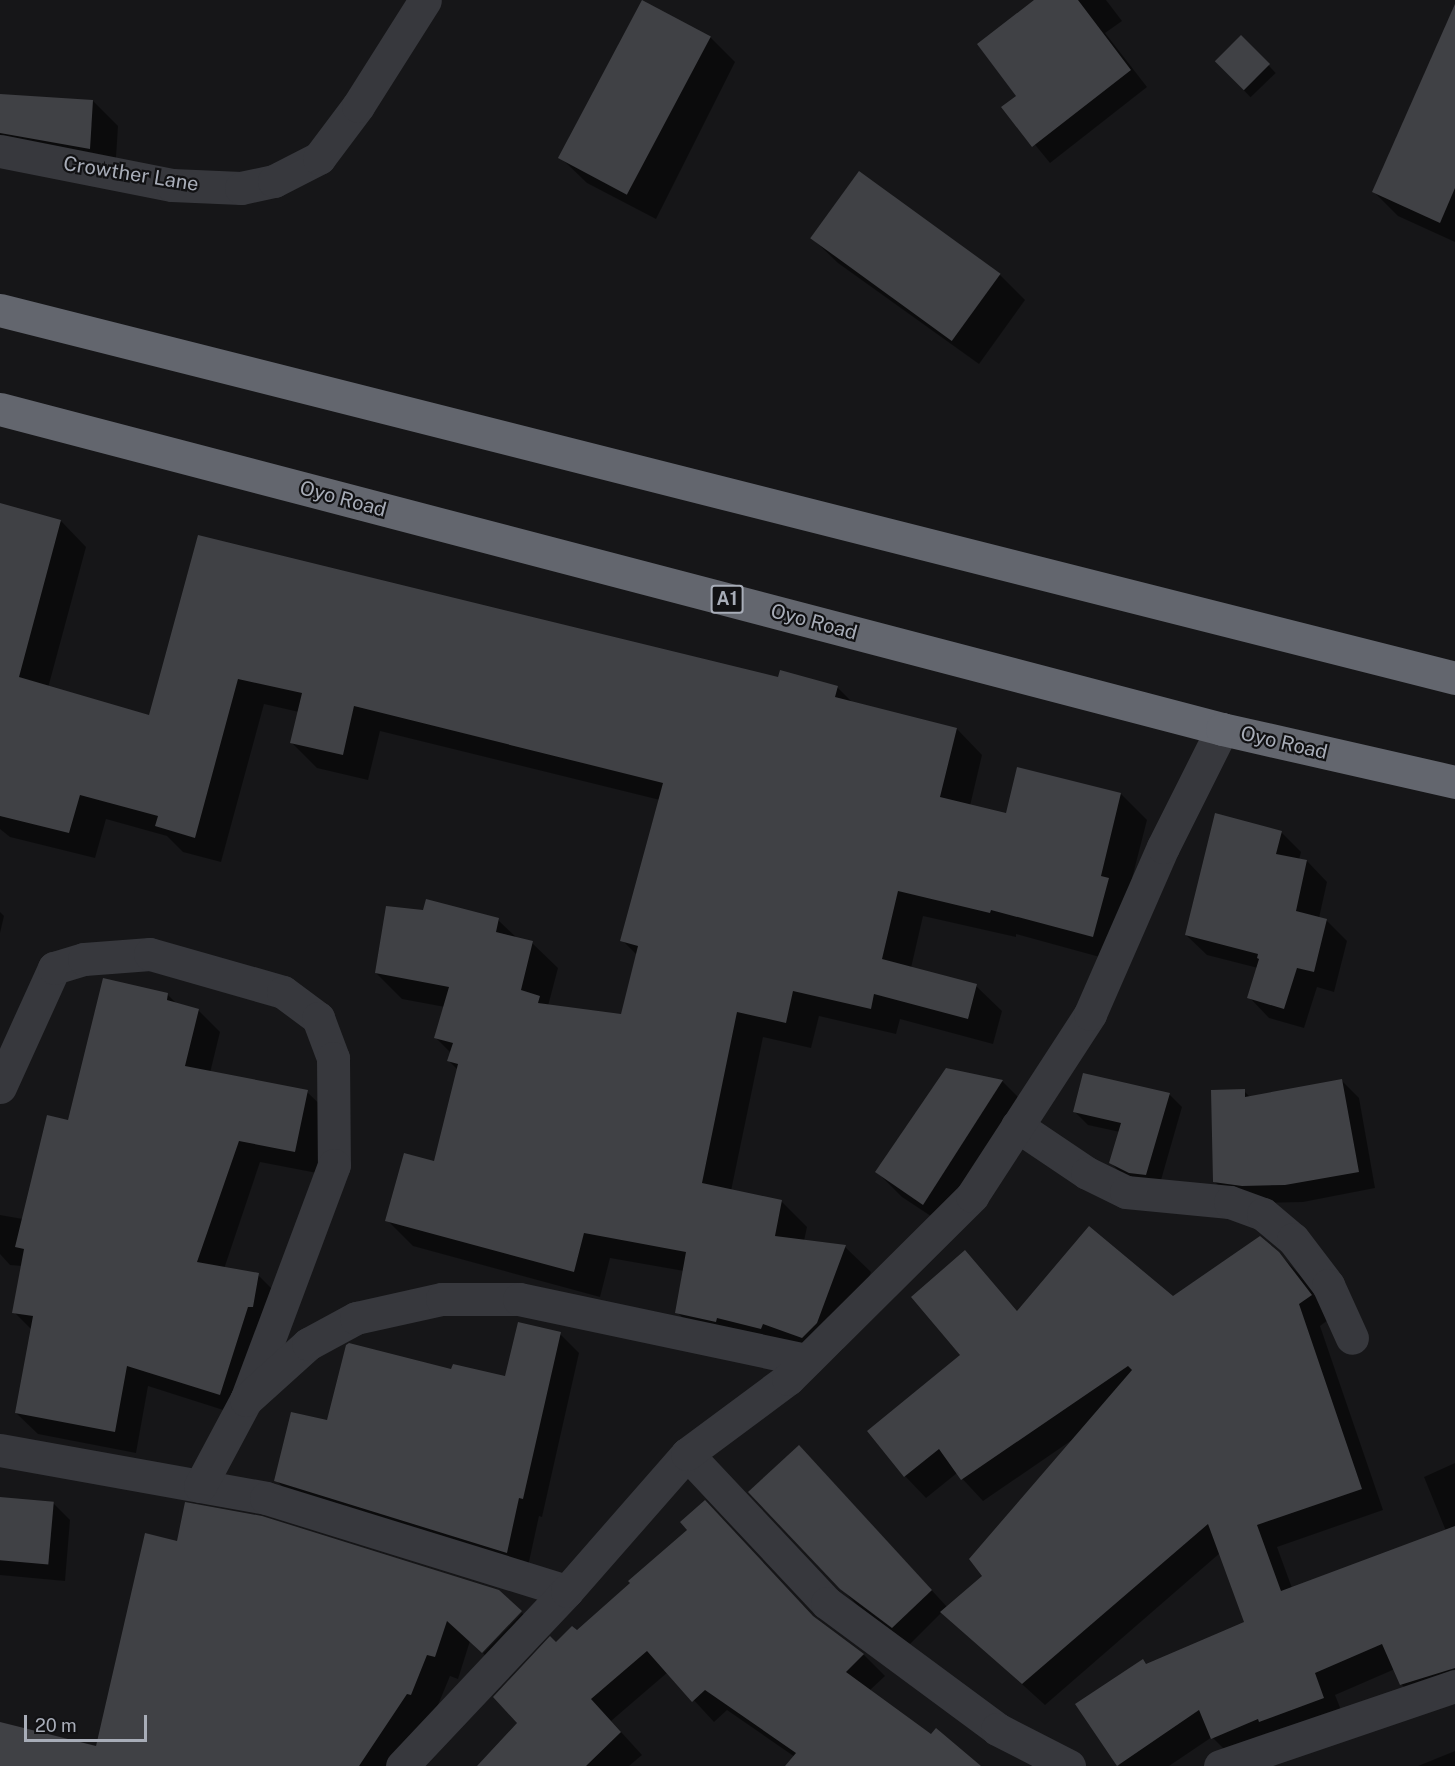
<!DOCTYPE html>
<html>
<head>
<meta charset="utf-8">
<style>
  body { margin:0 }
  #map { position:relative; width:1455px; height:1766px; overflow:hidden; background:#161618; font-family:"Public Sans",sans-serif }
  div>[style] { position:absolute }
  .shadow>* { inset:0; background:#0007; transform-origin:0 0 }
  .building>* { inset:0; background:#404145; transform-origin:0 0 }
  .street>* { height:33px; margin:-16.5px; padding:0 16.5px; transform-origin:16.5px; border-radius:16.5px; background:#37383d }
  .highway>* { height:33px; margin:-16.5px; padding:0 16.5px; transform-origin:16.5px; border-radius:16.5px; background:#63666e }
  span { translate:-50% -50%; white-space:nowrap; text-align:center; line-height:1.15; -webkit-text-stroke:4.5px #111113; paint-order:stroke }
  .shield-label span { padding:2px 4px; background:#111113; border:2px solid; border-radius:4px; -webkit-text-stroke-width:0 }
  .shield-label { font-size:18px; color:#a8adb8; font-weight:700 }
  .street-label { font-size:20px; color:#a8adb8 }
  .scale { position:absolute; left:24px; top:1715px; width:123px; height:27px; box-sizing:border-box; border:3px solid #a8adb8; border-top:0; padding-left:8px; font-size:18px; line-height:21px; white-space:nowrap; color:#a8adb8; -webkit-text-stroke:4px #111113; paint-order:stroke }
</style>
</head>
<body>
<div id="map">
  <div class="shadow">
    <div style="clip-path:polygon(1036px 0,1106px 0,1122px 21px,1105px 33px,1147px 87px,1050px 163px,1004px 107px,1018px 96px)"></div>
    <div style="clip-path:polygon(642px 2px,710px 37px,735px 62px,656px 219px,587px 183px,562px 159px)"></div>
    <div style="clip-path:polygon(1455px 8px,1455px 242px,1398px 216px,1373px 191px)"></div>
    <div style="left:1241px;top:37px;width:50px;height:35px;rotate:46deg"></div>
    <div style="clip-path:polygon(0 96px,93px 101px,118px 126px,115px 173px,0 167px)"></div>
    <div style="clip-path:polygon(813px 239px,1000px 275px,1025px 300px,979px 364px,838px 263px)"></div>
    <div style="clip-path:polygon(0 505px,61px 521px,86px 547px,48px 688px,150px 717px,199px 537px,779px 679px,837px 687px,854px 704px,957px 729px,982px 755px,970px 806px,1007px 815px,1018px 769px,1121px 794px,1147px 820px,1127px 898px,1118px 962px,1016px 934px,1016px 937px,923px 916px,911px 968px,976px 986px,1002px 1011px,993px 1044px,900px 1019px,896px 1034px,819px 1016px,811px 1048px,763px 1037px,731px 1191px,782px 1202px,807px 1227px,804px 1241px,845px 1247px,871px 1272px,843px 1349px,828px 1363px,788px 1349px,703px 1338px,677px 1312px,684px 1271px,610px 1258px,600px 1297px,413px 1246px,387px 1220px,435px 1163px,458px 1070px,449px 1061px,451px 1053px,436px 1038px,445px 1007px,402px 999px,376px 973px,498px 920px,518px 939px,532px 943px,558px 968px,548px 1006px,622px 1016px,637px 955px,622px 940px,660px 800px,380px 731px,368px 780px,317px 768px,291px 742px,299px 712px,264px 704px,221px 862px,183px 852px,167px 836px,106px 819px,95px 858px,10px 837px,0 829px)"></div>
    <div style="clip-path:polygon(1281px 832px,1301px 852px,1299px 860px,1307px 861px,1327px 882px,1319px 918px,1326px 920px,1347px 941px,1334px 992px,1317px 987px,1304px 1028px,1269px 1018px,1249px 997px,1258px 968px,1207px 955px,1186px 935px)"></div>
    <div style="clip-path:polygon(0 912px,4px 916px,0 933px)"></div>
    <div style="clip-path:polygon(168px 995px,178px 1005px,198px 1010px,220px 1032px,210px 1073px,307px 1092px,329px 1113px,317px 1173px,260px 1162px,224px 1269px,258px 1275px,280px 1297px,242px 1416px,148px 1386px,136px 1453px,38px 1434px,16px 1413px,32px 1330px,14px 1312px,22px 1266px,10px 1265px,0 1254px,0 1215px,23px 1219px,69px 1122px)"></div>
    <div style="clip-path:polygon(1002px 1081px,1027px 1106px,949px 1228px,902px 1197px,877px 1172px)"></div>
    <div style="clip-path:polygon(1342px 1081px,1359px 1098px,1375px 1188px,1303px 1202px,1260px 1203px,1231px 1198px,1214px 1181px,1244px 1091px,1251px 1098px)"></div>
    <div style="clip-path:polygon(1169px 1094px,1182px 1107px,1159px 1187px,1123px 1175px,1110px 1162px,1120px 1132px,1088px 1125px,1075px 1112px)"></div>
    <div style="clip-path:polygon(965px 1252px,1018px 1312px,1173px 1298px,1278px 1253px,1301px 1276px,1332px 1317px,1320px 1326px,1383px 1510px,1277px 1547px,1292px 1588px,1446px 1531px,1424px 1477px,1455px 1463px,1455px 1695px,1423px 1706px,1401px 1684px,1395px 1669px,1335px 1695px,1345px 1720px,1234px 1759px,1212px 1737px,1169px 1766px,1119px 1766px,1147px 1665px,1246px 1622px,1220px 1553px,1045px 1705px,942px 1612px,910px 1644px,858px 1606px,841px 1588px,816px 1464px,948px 1608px,985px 1577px,1072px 1440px,983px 1501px,957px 1473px,926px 1498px,905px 1476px,869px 1431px,963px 1355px)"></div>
    <div style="clip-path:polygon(560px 1334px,579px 1353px,542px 1517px,539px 1516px,527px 1571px,295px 1500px,276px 1480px,328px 1422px,453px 1371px,507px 1378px)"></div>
    <div style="clip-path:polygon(0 1499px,53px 1503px,70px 1520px,65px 1581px,0 1575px)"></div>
    <div style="clip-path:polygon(178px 1542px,499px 1591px,470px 1641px,458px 1679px,450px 1676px,433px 1717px,398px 1766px,0 1766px,0 1723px,97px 1747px)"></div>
    <div style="left:522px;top:1613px;width:30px;height:56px;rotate:44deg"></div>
    <div style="clip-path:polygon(817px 1620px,864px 1655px,885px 1676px,869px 1691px,976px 1766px,787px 1766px,795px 1757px,727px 1710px,714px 1722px,668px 1672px,611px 1721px,642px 1755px,629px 1766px,479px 1766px,519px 1723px,556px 1644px,577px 1632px)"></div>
    <div style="clip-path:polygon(1455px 1751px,1455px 1766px,1418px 1766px)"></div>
  </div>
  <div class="building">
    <div style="left:642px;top:0;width:78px;height:179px;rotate:28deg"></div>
    <div style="clip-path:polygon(1034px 0,1078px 0,1131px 70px,1032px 147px,1001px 107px,1016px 96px,977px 44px)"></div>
    <div style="clip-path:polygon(1455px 4px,1455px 188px,1440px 223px,1372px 192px)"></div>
    <div style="left:1241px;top:35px;width:41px;height:37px;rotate:45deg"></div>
    <div style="clip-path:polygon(0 94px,93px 100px,90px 149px,0 133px)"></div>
    <div style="left:859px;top:171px;width:175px;height:83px;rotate:36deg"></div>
    <div style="clip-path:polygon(0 503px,61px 520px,19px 677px,149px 715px,198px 535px,778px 677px,780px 670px,838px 686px,835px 697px,957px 728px,940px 797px,1006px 813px,1017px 767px,1121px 793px,1101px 876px,1109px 878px,1093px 937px,991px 910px,990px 913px,898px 891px,882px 959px,977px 984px,968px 1019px,874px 994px,871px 1009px,793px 991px,786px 1023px,737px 1012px,702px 1183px,782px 1200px,775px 1236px,846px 1245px,817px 1323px,802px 1338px,763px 1324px,761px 1329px,717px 1318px,716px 1322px,675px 1313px,686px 1252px,584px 1233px,574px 1272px,385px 1221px,404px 1153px,434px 1161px,458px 1064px,447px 1061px,453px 1043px,434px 1038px,449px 987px,375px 973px,386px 906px,423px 910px,426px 899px,499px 918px,496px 932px,533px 941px,521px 990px,540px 996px,538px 1003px,621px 1014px,638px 946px,620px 941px,663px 783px,354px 706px,343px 755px,290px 743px,302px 693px,238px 679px,195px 838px,155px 826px,158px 816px,80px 795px,69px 833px,0 816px)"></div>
    <div style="clip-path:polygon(1215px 813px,1282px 831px,1276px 854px,1307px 860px,1296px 911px,1327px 919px,1314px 972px,1297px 968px,1284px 1009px,1247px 998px,1259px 959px,1257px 958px,1258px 954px,1185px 935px)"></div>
    <div style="clip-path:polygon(103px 978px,168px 993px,167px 1000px,199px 1009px,185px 1066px,308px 1090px,295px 1152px,239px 1141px,197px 1262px,259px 1273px,253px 1307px,248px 1307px,220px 1395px,127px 1366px,115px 1432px,15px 1413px,33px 1316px,12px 1313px,24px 1249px,15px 1247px,47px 1115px,68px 1120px)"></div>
    <div style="clip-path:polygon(946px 1068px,1003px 1080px,923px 1205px,875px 1172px)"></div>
    <div style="clip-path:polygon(1083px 1073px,1170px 1093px,1146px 1175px,1129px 1173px,1109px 1163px,1121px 1123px,1073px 1112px)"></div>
    <div style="clip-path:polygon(1342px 1079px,1359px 1172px,1285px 1185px,1242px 1186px,1213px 1182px,1211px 1090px,1245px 1089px,1245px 1097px)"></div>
    <div style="clip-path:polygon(1089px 1226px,1173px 1296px,1260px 1236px,1279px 1252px,1312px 1295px,1299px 1304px,1362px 1489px,1257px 1525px,1281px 1591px,1455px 1526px,1455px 1668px,1400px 1685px,1382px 1644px,1315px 1673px,1324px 1698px,1259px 1722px,1258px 1719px,1211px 1739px,1199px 1710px,1117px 1766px,1075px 1704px,1143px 1659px,1146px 1664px,1244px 1622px,1208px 1524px,1022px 1684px,940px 1612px,982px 1576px,969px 1559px,1132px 1370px,1128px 1366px,961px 1480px,939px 1449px,904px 1477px,867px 1431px,960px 1355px,911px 1297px,965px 1250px,1017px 1311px)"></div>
    <div style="clip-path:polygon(518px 1322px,561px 1332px,523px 1499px,519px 1498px,507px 1553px,274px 1481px,291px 1412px,327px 1420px,346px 1345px,349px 1343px,451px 1369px,453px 1364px,505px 1376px)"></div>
    <div style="clip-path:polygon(799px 1445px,932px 1590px,892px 1628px,840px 1589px,748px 1492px)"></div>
    <div style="left:0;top:1497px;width:54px;height:63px;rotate:5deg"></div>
    <div style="clip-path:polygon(705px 1500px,813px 1616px,864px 1654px,846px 1672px,931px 1734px,936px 1728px,981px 1766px,785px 1766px,796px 1753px,705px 1690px,692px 1702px,647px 1651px,591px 1699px,621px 1732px,586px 1766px,477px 1766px,517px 1723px,493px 1697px,550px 1636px,556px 1642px,572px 1626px,577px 1630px,630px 1583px,628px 1581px,687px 1530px,680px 1522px)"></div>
    <div style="clip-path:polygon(185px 1502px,262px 1516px,499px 1590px,522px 1611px,482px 1653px,447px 1621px,435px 1657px,427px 1655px,411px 1695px,407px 1694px,359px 1766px,0 1766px,0 1722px,96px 1746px,145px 1533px,177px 1541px)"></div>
  </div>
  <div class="street">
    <div style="left:0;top:151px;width:175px;rotate:11.2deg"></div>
    <div style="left:172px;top:185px;width:69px;rotate:2.5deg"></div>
    <div style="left:241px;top:188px;width:34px;rotate:-12deg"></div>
    <div style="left:274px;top:181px;width:51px;rotate:-27.1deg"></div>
    <div style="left:319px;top:158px;width:65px;rotate:-53.1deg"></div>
    <div style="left:358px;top:106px;width:125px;rotate:-57.7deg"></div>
    <div style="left:0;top:1087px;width:131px;rotate:-65.6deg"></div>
    <div style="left:54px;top:968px;width:31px;rotate:-17deg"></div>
    <div style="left:84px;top:959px;width:66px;rotate:-4.3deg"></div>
    <div style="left:150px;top:954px;width:138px;rotate:15.9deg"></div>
    <div style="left:283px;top:992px;width:44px;rotate:36.6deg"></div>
    <div style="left:318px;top:1018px;width:43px;rotate:69.4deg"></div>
    <div style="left:333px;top:1058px;width:107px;rotate:89.5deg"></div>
    <div style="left:334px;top:1165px;width:251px;rotate:110.5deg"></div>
    <div style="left:1017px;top:1126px;width:84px;rotate:33.9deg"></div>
    <div style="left:1087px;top:1173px;width:43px;rotate:26deg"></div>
    <div style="left:1126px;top:1192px;width:104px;rotate:5.5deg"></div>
    <div style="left:1230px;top:1202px;width:35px;rotate:20deg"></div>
    <div style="left:1263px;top:1214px;width:39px;rotate:40deg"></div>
    <div style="left:1293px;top:1239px;width:58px;rotate:52.7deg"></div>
    <div style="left:1328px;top:1285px;width:58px;rotate:65.6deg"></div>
    <div style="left:0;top:1450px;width:270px;rotate:10.2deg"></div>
    <div style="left:266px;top:1498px;width:315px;rotate:17.2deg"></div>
    <div style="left:687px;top:1454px;width:204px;rotate:46.8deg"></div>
    <div style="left:827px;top:1603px;width:212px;rotate:36.5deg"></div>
    <div style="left:997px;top:1729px;width:81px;rotate:27.2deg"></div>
    <div style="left:200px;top:1486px;width:98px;rotate:-61.9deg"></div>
    <div style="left:246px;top:1400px;width:84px;rotate:-42.1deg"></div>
    <div style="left:308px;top:1344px;width:55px;rotate:-28.4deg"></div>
    <div style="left:356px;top:1318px;width:88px;rotate:-12.5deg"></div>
    <div style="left:442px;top:1299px;width:77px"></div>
    <div style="left:519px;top:1299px;width:294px;rotate:12deg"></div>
    <div style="left:402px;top:1766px;width:241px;rotate:-46.7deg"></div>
    <div style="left:567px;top:1591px;width:182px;rotate:-48.8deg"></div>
    <div style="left:687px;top:1454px;width:126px;rotate:-36.6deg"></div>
    <div style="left:788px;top:1379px;width:260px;rotate:-44.8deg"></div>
    <div style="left:972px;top:1196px;width:217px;rotate:-57deg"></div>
    <div style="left:1090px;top:1014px;width:182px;rotate:-66.4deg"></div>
    <div style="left:1163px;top:847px;width:132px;rotate:-63.4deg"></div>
    <div style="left:1220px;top:1766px;width:248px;rotate:-18.8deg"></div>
  </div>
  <div class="highway">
    <div style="left:0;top:310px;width:1501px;rotate:14.19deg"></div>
    <div style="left:0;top:409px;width:1263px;rotate:14.67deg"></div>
    <div style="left:1222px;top:729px;width:239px;rotate:12.8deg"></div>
  </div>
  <div class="shield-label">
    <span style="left:727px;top:599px">A1</span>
  </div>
  <div class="street-label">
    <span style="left:131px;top:174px;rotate:9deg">Crowther Lane</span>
    <span style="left:343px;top:499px;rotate:15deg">Oyo Road</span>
    <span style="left:814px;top:622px;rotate:15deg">Oyo Road</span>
    <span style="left:1284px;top:743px;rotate:13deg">Oyo Road</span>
  </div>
  <div class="scale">20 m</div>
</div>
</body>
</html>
